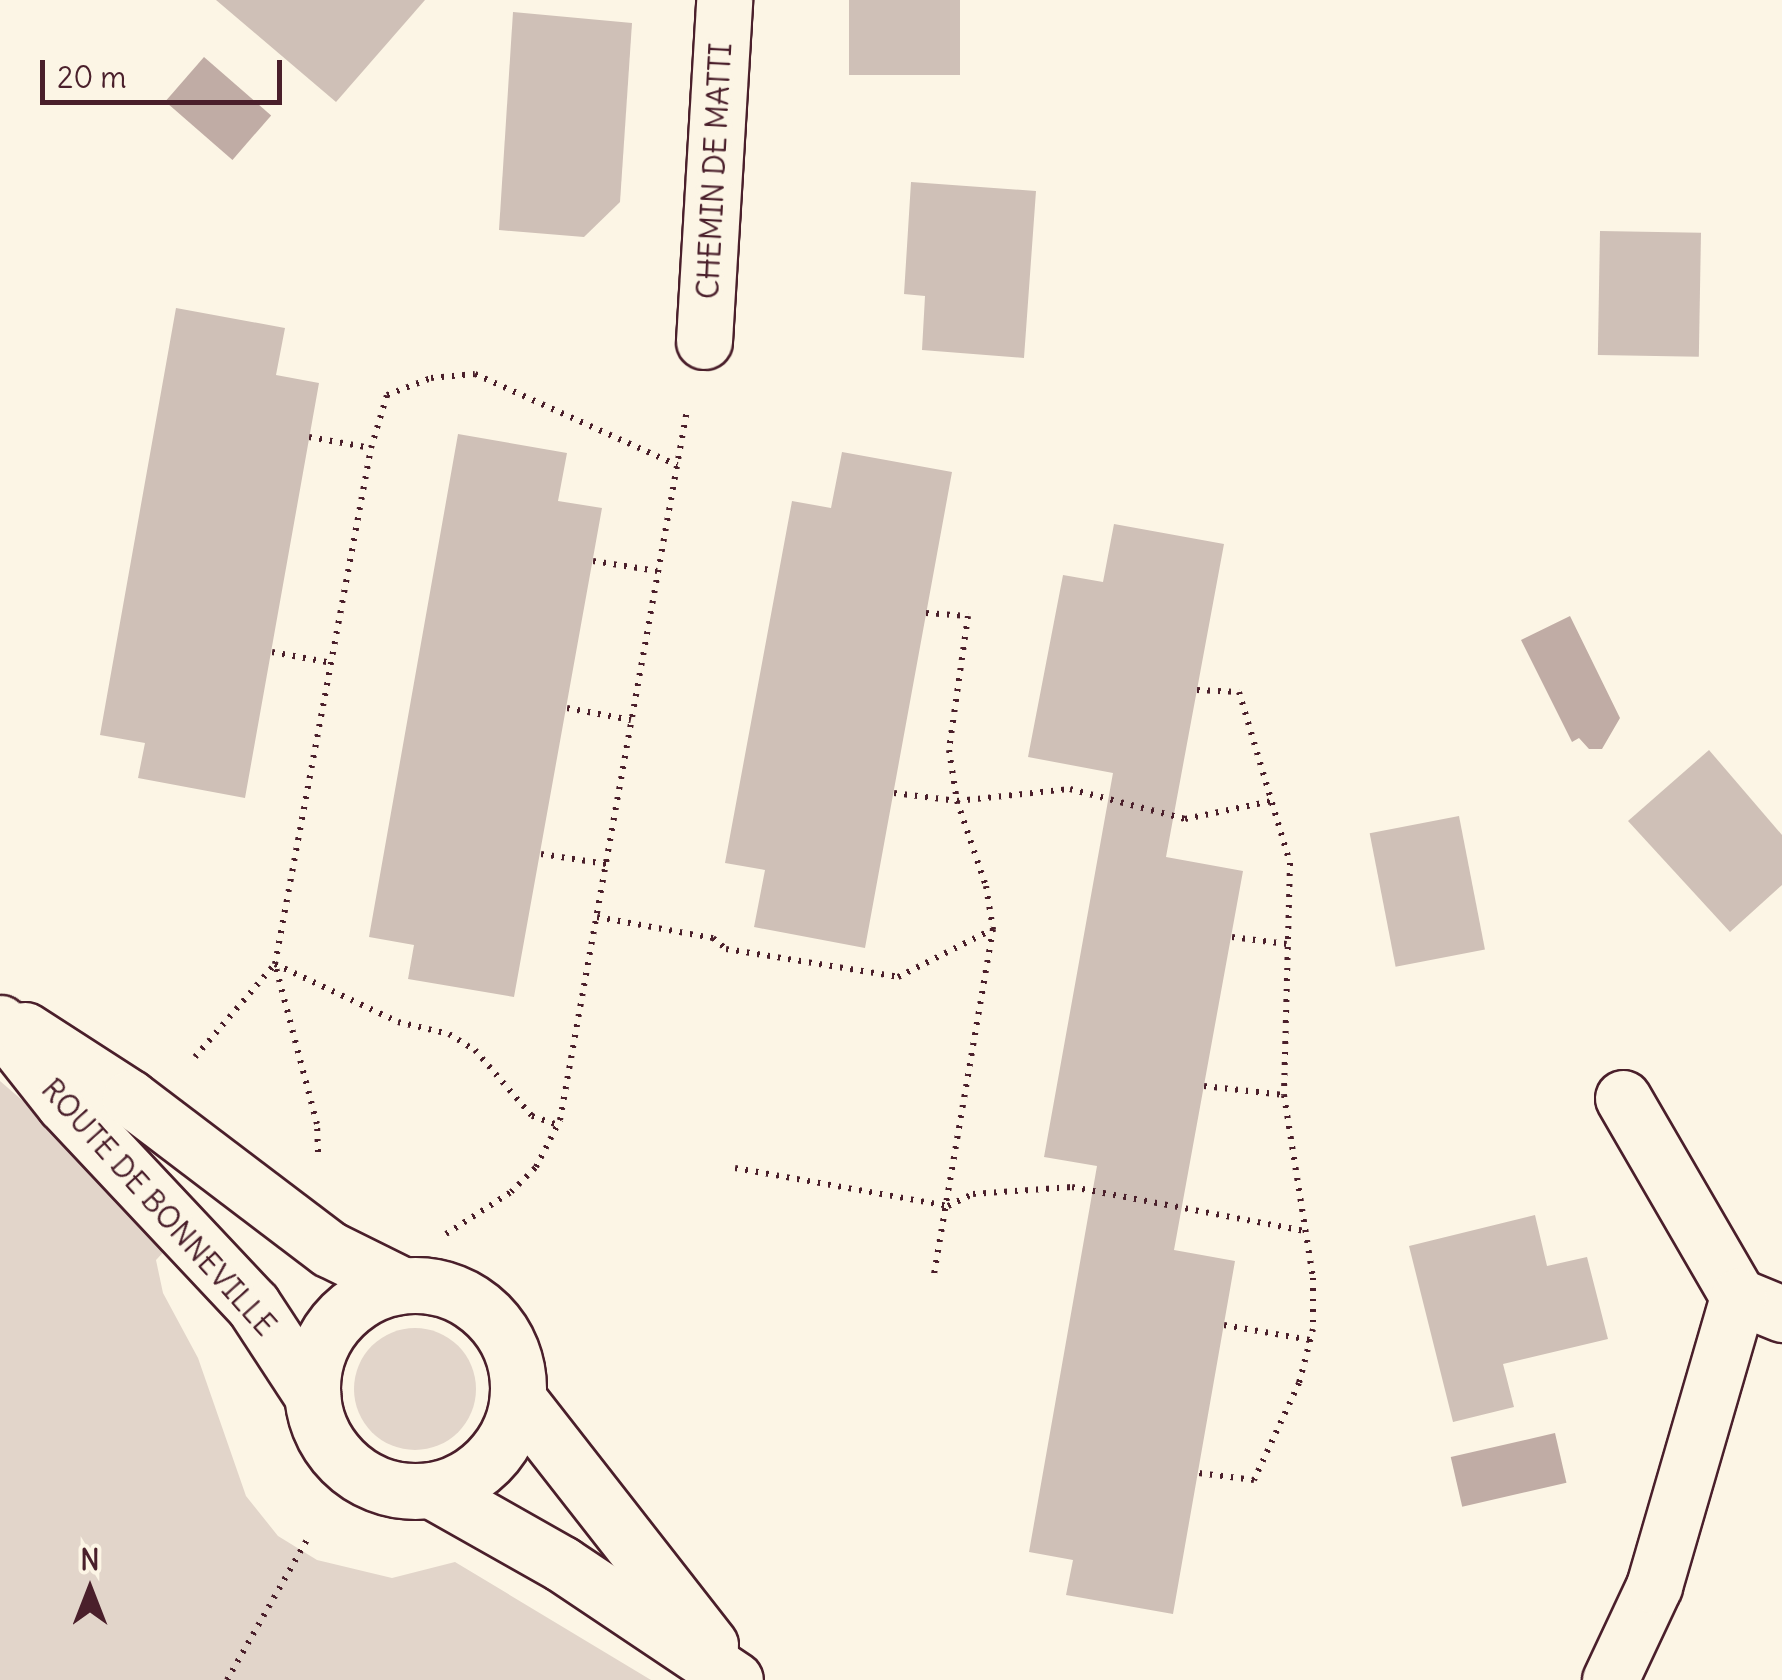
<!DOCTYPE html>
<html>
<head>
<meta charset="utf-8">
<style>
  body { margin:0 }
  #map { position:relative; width:1782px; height:1680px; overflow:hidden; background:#fcf5e5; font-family:Delius,sans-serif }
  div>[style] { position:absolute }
  .green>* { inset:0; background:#e2d5ca }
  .round { border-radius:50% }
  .water>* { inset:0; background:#c0aca5; transform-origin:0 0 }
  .building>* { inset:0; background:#cfc0b7; transform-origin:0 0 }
  .path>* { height:6px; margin-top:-3px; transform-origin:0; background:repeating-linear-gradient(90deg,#4a1f2b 0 2.5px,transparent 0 10.5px) }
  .roads { filter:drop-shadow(2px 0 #4a1f2b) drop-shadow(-2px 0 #4a1f2b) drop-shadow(0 2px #4a1f2b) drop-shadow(0 -2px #4a1f2b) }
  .minor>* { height:55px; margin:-27.5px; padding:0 27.5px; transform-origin:27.5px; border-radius:27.5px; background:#fcf5e5 }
  .primary>* { height:55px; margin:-27.5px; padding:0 27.5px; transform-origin:27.5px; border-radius:27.5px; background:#fcf5e5 }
  .primary>.ring { margin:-27.5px; padding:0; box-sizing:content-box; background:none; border:55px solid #fcf5e5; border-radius:50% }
  span { translate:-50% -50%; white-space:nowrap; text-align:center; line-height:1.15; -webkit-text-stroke:9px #fcf5e5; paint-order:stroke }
  .street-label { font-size:30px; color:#4a1f2b }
  .north { position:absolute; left:40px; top:1540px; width:100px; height:100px; -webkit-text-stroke:8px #fcf5e5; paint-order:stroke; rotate:0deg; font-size:28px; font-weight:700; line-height:40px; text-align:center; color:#4a1f2b }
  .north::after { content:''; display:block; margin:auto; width:35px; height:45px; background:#4a1f2b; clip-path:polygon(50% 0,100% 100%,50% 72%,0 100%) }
  .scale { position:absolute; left:40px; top:60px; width:242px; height:45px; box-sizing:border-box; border:5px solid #4a1f2b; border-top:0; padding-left:12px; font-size:30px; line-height:35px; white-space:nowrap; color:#4a1f2b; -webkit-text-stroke:8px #fcf5e5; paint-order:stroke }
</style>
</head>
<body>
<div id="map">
  <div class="green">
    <div style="clip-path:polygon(0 1081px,105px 1172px,172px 1243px,156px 1260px,163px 1293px,198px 1358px,246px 1496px,278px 1536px,317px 1560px,392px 1578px,455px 1562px,651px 1680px,0 1680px)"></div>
    <div class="round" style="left:354px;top:1328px;width:122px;height:122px"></div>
  </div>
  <div class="water">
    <div style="left:204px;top:57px;width:89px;height:59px;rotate:41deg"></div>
    <div style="clip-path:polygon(1570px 616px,1620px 718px,1602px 749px,1589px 749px,1579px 738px,1572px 742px,1521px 640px)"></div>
    <div style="left:1555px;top:1433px;width:51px;height:107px;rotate:77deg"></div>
  </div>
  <div class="building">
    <div style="clip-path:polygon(216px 0,425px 0,336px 102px)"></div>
    <div style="left:849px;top:0;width:111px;height:75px"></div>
    <div style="clip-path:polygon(513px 12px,632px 23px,620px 202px,584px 237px,499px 230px)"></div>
    <div style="clip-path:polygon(911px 182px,1036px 191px,1024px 358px,922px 350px,925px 296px,904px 294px)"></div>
    <div style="left:1600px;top:231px;width:101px;height:124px;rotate:1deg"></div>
    <div style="clip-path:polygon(176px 308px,285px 328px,276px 375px,319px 383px,245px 798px,138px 778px,145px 743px,100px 735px)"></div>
    <div style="clip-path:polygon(458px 434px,567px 453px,558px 501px,602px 508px,514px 997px,408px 979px,414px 945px,369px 937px)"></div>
    <div style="clip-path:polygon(842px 452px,952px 472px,865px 948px,754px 927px,765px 870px,725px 863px,792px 501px,831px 508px)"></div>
    <div style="clip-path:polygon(1114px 524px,1224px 544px,1166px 857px,1243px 871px,1174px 1250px,1235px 1261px,1173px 1614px,1066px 1595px,1073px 1560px,1029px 1552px,1097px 1166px,1044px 1157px,1113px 773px,1028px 757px,1063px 575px,1103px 582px)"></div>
    <div style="clip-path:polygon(1709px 750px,1782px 835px,1782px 885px,1730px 932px,1628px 821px)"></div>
    <div style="left:1459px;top:816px;width:136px;height:91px;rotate:79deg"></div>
    <div style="clip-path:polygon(1535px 1215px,1547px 1266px,1587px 1257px,1608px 1339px,1503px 1364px,1514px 1407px,1453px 1422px,1409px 1246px)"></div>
  </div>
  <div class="path">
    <div style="left:309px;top:437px;width:63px;rotate:10.1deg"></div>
    <div style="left:593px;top:561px;width:65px;rotate:8.9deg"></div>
    <div style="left:926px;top:613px;width:42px;rotate:4.1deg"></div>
    <div style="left:968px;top:616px;width:135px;rotate:98.1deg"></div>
    <div style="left:949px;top:750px;width:52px;rotate:81.1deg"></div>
    <div style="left:957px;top:801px;width:114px;rotate:-6.1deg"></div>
    <div style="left:1070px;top:789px;width:119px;rotate:14.6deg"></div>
    <div style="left:1185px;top:819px;width:89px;rotate:-11.7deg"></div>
    <div style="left:272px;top:652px;width:61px;rotate:10.4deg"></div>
    <div style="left:1197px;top:690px;width:42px;rotate:2.7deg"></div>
    <div style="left:1239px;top:692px;width:178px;rotate:73.4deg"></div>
    <div style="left:1290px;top:863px;width:232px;rotate:91.5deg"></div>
    <div style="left:1284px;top:1095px;width:185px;rotate:81deg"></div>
    <div style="left:1313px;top:1278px;width:51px;rotate:90deg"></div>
    <div style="left:1313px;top:1329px;width:56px;rotate:104.5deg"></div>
    <div style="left:1299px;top:1383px;width:107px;rotate:114.9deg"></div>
    <div style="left:1254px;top:1480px;width:56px;rotate:-172.9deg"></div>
    <div style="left:567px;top:708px;width:65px;rotate:10.6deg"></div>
    <div style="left:894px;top:793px;width:64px;rotate:7.2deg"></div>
    <div style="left:957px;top:801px;width:90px;rotate:71.2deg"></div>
    <div style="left:986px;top:886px;width:44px;rotate:80.8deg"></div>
    <div style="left:993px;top:929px;width:350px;rotate:99.7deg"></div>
    <div style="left:541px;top:854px;width:66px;rotate:8.7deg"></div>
    <div style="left:597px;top:917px;width:118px;rotate:10.3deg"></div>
    <div style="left:713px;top:938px;width:17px;rotate:40deg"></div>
    <div style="left:726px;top:949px;width:174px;rotate:9.2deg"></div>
    <div style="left:898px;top:977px;width:106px;rotate:-26.8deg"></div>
    <div style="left:1232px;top:937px;width:55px;rotate:7.3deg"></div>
    <div style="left:195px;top:1057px;width:123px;rotate:-49.3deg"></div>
    <div style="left:275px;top:964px;width:136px;rotate:25.2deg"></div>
    <div style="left:398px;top:1022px;width:52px;rotate:13.2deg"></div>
    <div style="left:449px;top:1034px;width:31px;rotate:32deg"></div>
    <div style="left:475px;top:1050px;width:87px;rotate:49.2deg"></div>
    <div style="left:532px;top:1116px;width:28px;rotate:19deg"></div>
    <div style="left:1204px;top:1086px;width:81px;rotate:6.4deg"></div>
    <div style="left:318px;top:1152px;width:28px;rotate:-92deg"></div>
    <div style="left:317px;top:1124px;width:165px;rotate:-104.7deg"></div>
    <div style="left:275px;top:964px;width:525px;rotate:-79.46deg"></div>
    <div style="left:371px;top:448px;width:55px;rotate:-73.2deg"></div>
    <div style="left:387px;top:395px;width:47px;rotate:-21.1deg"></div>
    <div style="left:431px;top:378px;width:44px;rotate:-5.2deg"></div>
    <div style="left:475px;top:374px;width:222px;rotate:24.3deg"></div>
    <div style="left:735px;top:1168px;width:216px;rotate:10.1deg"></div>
    <div style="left:948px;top:1206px;width:28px;rotate:-26deg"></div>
    <div style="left:973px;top:1194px;width:99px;rotate:-4deg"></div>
    <div style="left:1072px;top:1187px;width:237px;rotate:10.7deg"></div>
    <div style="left:446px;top:1234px;width:77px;rotate:-32.9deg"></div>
    <div style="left:511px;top:1192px;width:35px;rotate:-45deg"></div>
    <div style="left:536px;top:1167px;width:53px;rotate:-62.9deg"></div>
    <div style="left:560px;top:1120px;width:721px;rotate:-79.86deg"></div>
    <div style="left:1224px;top:1325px;width:87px;rotate:9.9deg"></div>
    <div style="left:227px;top:1680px;width:166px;rotate:-60.3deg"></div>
  </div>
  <div class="roads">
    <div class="minor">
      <div style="left:704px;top:341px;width:342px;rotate:-86.6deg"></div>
      <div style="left:1623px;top:1098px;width:229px;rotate:59.9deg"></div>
      <div style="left:1738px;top:1296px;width:48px;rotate:22.2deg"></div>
      <div style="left:1610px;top:1680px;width:104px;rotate:-64.9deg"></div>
      <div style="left:1654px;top:1586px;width:302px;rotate:-73.8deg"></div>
    </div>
    <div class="primary">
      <div style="left:0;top:1023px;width:103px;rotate:51.7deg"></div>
      <div style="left:64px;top:1104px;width:276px;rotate:46.8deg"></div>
      <div style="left:253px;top:1305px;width:108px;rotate:56.8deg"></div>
      <div style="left:25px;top:1030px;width:125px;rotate:32.9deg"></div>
      <div style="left:130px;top:1098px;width:250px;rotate:37.2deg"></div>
      <div style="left:329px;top:1249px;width:81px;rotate:26.3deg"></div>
      <div class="ring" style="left:312px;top:1285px;width:151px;height:151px"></div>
      <div style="left:518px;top:1399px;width:312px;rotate:52deg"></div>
      <div style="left:433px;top:1491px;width:148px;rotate:29.5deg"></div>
      <div style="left:562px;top:1564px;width:208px;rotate:33.8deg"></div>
    </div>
  </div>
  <div class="street-label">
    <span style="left:714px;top:171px;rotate:-87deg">CHEMIN DE MATTI</span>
    <span style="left:159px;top:1207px;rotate:48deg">ROUTE DE BONNEVILLE</span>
  </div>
  <div class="north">N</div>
  <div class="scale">20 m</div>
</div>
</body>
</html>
